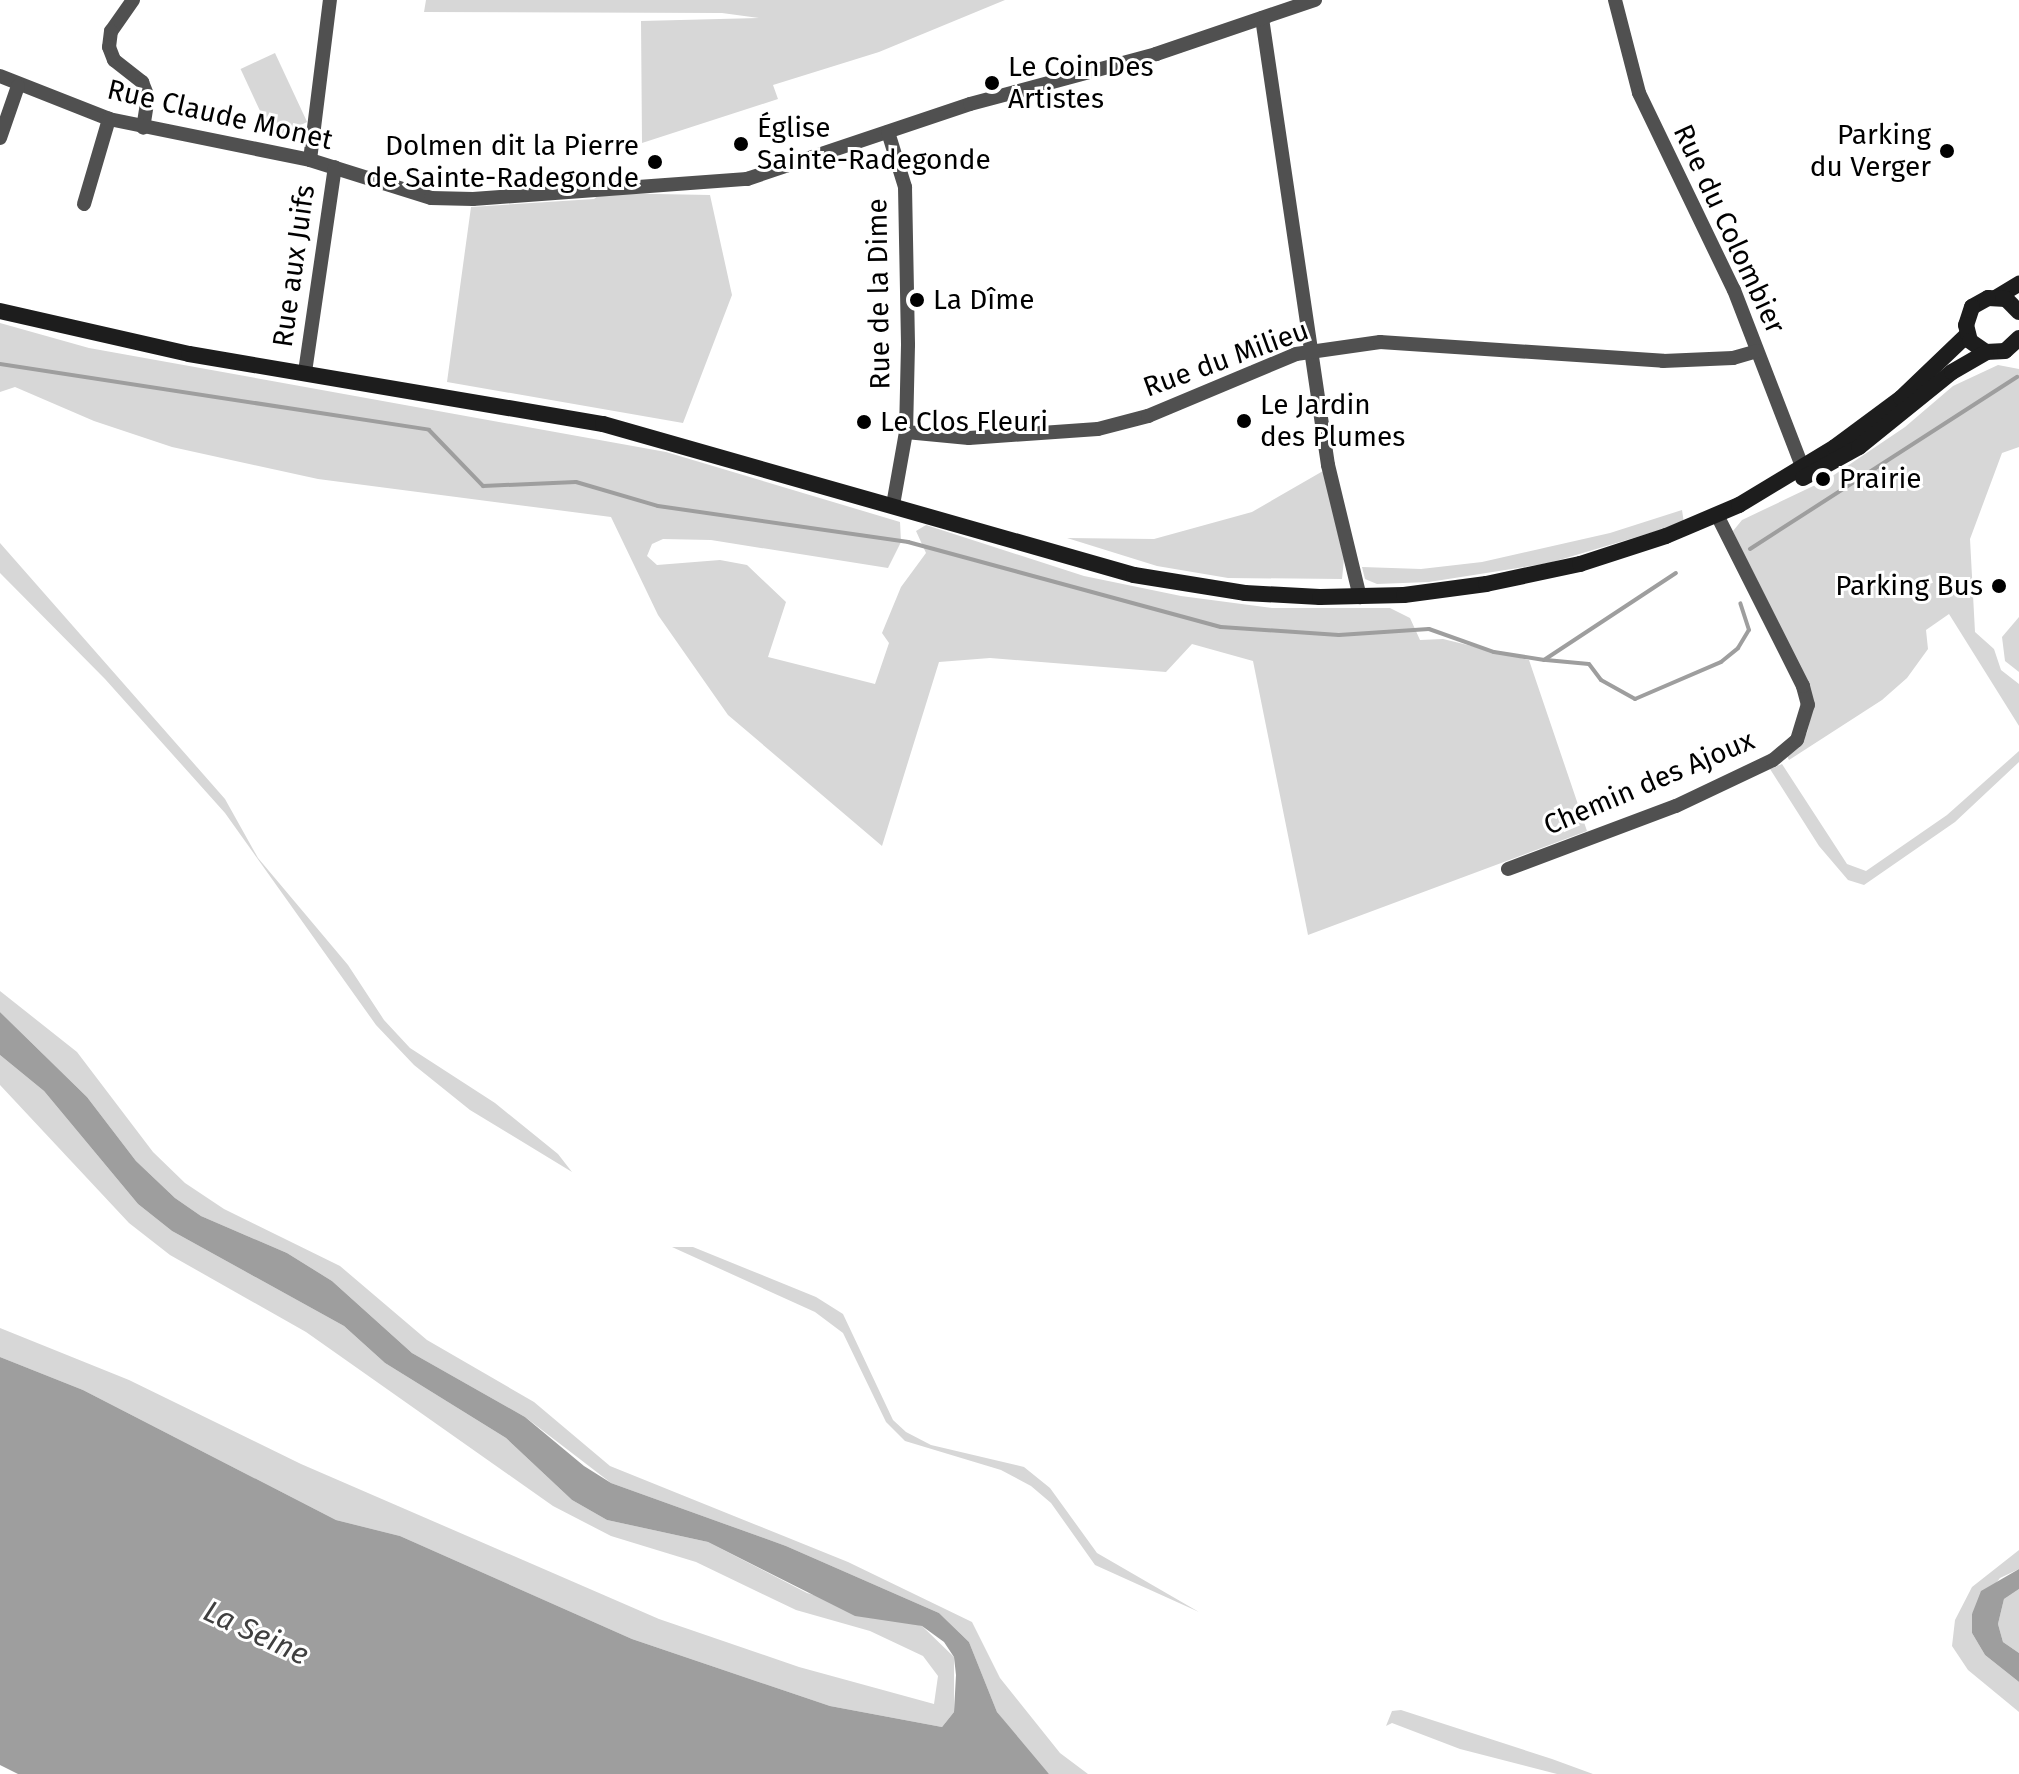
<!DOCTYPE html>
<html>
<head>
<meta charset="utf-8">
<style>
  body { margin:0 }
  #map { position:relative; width:2019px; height:1774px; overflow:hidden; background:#fff; font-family:"Fira Sans",sans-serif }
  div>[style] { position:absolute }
  .green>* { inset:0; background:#d7d7d7; transform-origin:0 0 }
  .water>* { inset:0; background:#9e9e9e }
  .stream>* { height:4px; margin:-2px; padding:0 2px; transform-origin:2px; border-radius:2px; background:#9e9e9e }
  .street>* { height:14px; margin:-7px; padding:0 7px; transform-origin:7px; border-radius:7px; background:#505050 }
  .secondary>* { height:16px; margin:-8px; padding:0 8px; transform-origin:8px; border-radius:8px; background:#1d1d1d }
  .dots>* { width:22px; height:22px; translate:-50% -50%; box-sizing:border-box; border:4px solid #fff; border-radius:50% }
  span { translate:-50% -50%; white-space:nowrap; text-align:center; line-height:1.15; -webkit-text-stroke:6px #fff; paint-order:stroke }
  .poi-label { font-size:28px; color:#000 }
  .left { translate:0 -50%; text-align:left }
  .right { translate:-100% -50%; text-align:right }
  .street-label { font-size:28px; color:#000 }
  .water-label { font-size:30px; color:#3f3f3f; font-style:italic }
</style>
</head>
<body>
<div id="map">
  <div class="green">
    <div style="clip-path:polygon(426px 0,1005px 0,879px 52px,773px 85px,778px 99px,642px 143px,641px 21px,759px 18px,722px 13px,424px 12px)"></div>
    <div style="left:275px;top:53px;width:76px;height:38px;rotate:65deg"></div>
    <div style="clip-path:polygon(601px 193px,710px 195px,732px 295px,683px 423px,447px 382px,471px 207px,594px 199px)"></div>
    <div style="clip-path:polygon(0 323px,89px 348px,666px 452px,900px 522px,901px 542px,888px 568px,711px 540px,663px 539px,652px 544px,647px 556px,657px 565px,720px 560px,747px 565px,786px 602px,768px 657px,875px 684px,889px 643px,882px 633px,901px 587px,926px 553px,916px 531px,926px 525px,1084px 576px,1181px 596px,1272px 608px,1390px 608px,1410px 618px,1420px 640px,1443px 639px,1529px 660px,1587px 831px,1308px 935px,1253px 661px,1192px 644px,1166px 672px,990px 658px,939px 662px,882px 846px,728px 715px,658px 615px,611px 517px,318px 479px,172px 447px,94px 421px,15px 387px,0 392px)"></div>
    <div style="clip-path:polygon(1998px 365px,2019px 369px,2019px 447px,2002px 453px,1970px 539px,1975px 632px,1994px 649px,2001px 670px,2019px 684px,2019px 726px,1949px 614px,1926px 630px,1928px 649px,1907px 678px,1882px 700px,1789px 760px,1786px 754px,1807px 733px,1812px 711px,1733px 531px,1742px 520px,1828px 479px,1905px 427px,1953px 386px)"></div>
    <div style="clip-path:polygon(1323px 471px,1344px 559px,1342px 579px,1228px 578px,1157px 566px,1067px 538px,1154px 539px,1252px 512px)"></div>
    <div style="clip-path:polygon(1682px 510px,1684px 523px,1549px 563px,1429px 582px,1377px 584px,1365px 579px,1362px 567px,1421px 569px,1482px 562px,1610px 533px)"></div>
    <div style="clip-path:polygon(0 543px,225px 799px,258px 858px,348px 965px,384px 1020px,410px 1048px,495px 1103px,558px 1154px,572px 1172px,470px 1110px,414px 1065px,376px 1025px,225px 813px,105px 679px,0 573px)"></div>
    <div style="clip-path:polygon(2019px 617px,2019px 672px,2005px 661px,2002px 637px)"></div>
    <div style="clip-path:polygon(2019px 751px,2019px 762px,1955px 822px,1864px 885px,1848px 880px,1819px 846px,1770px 769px,1782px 764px,1847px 864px,1866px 871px,1947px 815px)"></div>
    <div style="clip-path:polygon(0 991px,77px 1052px,153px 1152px,185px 1183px,224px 1209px,340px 1266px,427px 1340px,534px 1402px,610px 1466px,848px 1562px,972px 1622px,1000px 1678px,1060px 1753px,1088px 1774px,1049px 1774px,1035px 1761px,997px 1712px,969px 1642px,939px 1613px,786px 1546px,611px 1483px,525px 1417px,412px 1353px,332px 1281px,287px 1253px,201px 1216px,175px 1198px,136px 1161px,87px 1097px,0 1012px)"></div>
    <div style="clip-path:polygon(0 1055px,44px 1091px,138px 1204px,172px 1231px,344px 1326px,385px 1363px,506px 1438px,572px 1500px,607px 1520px,708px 1542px,807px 1593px,922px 1626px,954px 1657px,954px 1712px,942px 1727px,830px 1706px,632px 1639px,400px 1536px,336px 1520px,83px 1390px,0 1357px,0 1328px,129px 1380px,301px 1464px,659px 1619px,799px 1667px,934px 1704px,938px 1676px,923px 1656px,870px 1631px,796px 1610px,696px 1562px,611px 1536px,553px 1506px,306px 1332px,170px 1255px,129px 1223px,0 1085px)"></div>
    <div style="clip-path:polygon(672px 1247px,693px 1247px,816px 1297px,843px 1314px,893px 1420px,906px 1432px,931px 1445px,1024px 1467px,1050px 1488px,1097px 1553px,1199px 1612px,1095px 1565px,1051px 1503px,1031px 1486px,1001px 1470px,905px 1441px,886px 1422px,843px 1333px,815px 1312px)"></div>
    <div style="clip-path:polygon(2019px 1550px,2019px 1569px,2000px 1578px,1972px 1614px,1972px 1633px,1985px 1655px,2019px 1682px,2019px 1712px,1968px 1670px,1952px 1646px,1955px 1620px,1972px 1587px)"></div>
    <div style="clip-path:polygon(2019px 1589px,2019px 1653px,2003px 1642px,1998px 1624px,2004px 1599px)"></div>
    <div style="clip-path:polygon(1401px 1710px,1552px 1759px,1593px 1774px,1557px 1774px,1460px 1749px,1392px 1723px,1386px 1726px,1392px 1711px)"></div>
  </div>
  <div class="water">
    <div style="clip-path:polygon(0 1012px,87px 1097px,136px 1161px,175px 1198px,201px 1216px,287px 1253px,332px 1281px,412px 1353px,525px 1417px,584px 1466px,611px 1483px,786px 1546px,939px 1613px,969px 1642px,997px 1712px,1049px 1774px,18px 1774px,0 1765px,0 1357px,83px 1390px,336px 1520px,400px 1536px,632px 1639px,830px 1706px,942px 1727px,954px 1712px,956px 1675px,954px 1657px,944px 1642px,922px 1626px,855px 1616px,708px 1542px,607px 1520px,572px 1500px,506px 1438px,385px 1363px,344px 1326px,172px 1231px,138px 1204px,44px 1091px,0 1055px)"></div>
    <div style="clip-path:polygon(2019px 1569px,2019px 1589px,2004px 1599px,1998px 1624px,2003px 1642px,2019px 1653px,2019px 1682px,1985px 1655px,1972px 1633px,1972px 1614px,1981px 1591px)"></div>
  </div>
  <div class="stream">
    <div style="left:0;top:364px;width:434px;rotate:8.7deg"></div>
    <div style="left:429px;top:430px;width:78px;rotate:46deg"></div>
    <div style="left:483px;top:486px;width:93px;rotate:-2.5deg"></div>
    <div style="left:576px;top:482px;width:85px;rotate:16.3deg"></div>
    <div style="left:658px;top:506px;width:253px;rotate:8.2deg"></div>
    <div style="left:908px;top:542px;width:324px;rotate:15.2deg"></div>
    <div style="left:1221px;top:627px;width:118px;rotate:3.9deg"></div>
    <div style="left:1339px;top:635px;width:90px;rotate:-3.8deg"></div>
    <div style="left:1429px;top:629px;width:69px;rotate:19.5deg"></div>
    <div style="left:1494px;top:652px;width:51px;rotate:9.1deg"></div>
    <div style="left:1544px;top:660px;width:158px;rotate:-33.4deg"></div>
    <div style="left:1750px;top:549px;width:318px;rotate:-32.8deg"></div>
    <div style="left:1546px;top:660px;width:43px;rotate:5.3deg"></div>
    <div style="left:1589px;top:664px;width:20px;rotate:53deg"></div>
    <div style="left:1601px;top:680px;width:39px;rotate:29deg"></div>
    <div style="left:1635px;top:699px;width:94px;rotate:-23.3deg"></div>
    <div style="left:1721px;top:662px;width:22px;rotate:-39deg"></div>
    <div style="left:1738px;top:648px;width:21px;rotate:-59deg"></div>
    <div style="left:1749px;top:630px;width:28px;rotate:-108deg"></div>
  </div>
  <div class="street">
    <div style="left:133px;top:0;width:38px;rotate:125deg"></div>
    <div style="left:111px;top:31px;width:16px;rotate:97deg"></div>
    <div style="left:109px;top:47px;width:14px;rotate:69deg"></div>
    <div style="left:114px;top:60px;width:36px;rotate:38deg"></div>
    <div style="left:142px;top:82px;width:16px;rotate:68deg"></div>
    <div style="left:148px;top:97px;width:31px;rotate:99deg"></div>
    <div style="left:1615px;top:0;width:96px;rotate:75.5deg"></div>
    <div style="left:1639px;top:93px;width:219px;rotate:64.3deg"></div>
    <div style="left:1734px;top:290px;width:200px;rotate:68.9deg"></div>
    <div style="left:1262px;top:18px;width:452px;rotate:81.6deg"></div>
    <div style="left:1328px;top:465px;width:136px;rotate:76.4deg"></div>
    <div style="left:0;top:76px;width:117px;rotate:21.5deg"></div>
    <div style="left:109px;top:119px;width:205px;rotate:11.5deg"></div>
    <div style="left:310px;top:160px;width:127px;rotate:17.4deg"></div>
    <div style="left:431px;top:198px;width:42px;rotate:1.4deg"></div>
    <div style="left:473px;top:199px;width:275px;rotate:-4.2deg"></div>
    <div style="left:747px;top:179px;width:235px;rotate:-18.6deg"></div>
    <div style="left:970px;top:104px;width:193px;rotate:-15deg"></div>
    <div style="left:1156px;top:54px;width:168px;rotate:-18.8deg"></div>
    <div style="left:888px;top:132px;width:58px;rotate:72.8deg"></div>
    <div style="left:905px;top:187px;width:158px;rotate:88.9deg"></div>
    <div style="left:908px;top:345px;width:87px;rotate:91.3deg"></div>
    <div style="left:906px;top:432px;width:74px;rotate:100.1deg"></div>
    <div style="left:0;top:138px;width:55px;rotate:-70.9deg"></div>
    <div style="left:310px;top:160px;width:161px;rotate:-82.9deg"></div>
    <div style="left:84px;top:204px;width:89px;rotate:-73.6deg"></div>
    <div style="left:305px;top:372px;width:207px;rotate:-81.7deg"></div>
    <div style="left:906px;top:432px;width:63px;rotate:5.4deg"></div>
    <div style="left:969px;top:438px;width:129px;rotate:-4deg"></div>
    <div style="left:1098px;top:429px;width:52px;rotate:-14.6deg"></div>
    <div style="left:1148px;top:416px;width:160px;rotate:-22.7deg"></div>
    <div style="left:1296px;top:354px;width:85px;rotate:-8.1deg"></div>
    <div style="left:1380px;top:342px;width:284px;rotate:3.8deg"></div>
    <div style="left:1663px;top:361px;width:70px;rotate:-2.5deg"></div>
    <div style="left:1733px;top:358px;width:25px;rotate:-16deg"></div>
    <div style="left:1508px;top:869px;width:179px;rotate:-20.6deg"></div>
    <div style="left:1676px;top:806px;width:107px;rotate:-25.4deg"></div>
    <div style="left:1773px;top:760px;width:31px;rotate:-40deg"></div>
    <div style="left:1797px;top:740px;width:37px;rotate:-73deg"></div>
    <div style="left:1808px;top:705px;width:20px;rotate:-105deg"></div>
    <div style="left:1803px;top:686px;width:191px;rotate:-116.7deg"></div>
  </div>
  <div class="secondary">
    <div style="left:1997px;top:297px;width:26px;rotate:-31deg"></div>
    <div style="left:0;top:311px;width:194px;rotate:12.8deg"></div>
    <div style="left:189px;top:354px;width:420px;rotate:9.6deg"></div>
    <div style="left:603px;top:424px;width:552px;rotate:15.87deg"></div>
    <div style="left:1134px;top:575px;width:112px;rotate:9.2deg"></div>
    <div style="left:1245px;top:593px;width:75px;rotate:3.1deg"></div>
    <div style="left:1320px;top:597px;width:84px;rotate:-1.4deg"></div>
    <div style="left:1404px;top:595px;width:83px;rotate:-7.6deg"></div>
    <div style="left:1486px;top:584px;width:96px;rotate:-12deg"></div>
    <div style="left:1580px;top:564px;width:90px;rotate:-18deg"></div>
    <div style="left:1666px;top:536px;width:79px;rotate:-23deg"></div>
    <div style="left:1739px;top:505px;width:112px;rotate:-31.1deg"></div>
    <div style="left:1835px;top:447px;width:82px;rotate:-36.6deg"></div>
    <div style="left:1901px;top:398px;width:91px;rotate:-43.7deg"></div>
    <div style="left:2019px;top:312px;width:18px;rotate:-135deg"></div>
    <div style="left:2006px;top:299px;width:18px;rotate:-177deg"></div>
    <div style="left:1988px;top:298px;width:18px;rotate:151deg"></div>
    <div style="left:1972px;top:307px;width:19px;rotate:108deg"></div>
    <div style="left:1966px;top:325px;width:16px;rotate:76deg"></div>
    <div style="left:1970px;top:341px;width:19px;rotate:35deg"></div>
    <div style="left:1986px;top:352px;width:19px;rotate:-3deg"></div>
    <div style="left:2005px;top:351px;width:19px;rotate:-43deg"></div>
    <div style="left:1803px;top:478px;width:64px;rotate:-29deg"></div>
    <div style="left:1859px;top:447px;width:119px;rotate:-38.9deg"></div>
    <div style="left:1952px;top:372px;width:39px;rotate:-30deg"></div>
  </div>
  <div class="dots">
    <div style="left:992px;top:83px;background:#000"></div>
    <div style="left:741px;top:144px;background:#000"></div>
    <div style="left:1947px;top:151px;background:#000"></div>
    <div style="left:655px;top:162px;background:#000"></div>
    <div style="left:917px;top:300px;background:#000"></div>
    <div style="left:1244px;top:421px;background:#000"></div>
    <div style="left:864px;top:422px;background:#000"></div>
    <div style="left:1823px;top:479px;background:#000"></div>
    <div style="left:1999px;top:586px;background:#000"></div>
  </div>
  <div class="poi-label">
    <span class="left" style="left:1008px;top:83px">Le Coin Des<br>Artistes</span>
    <span class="left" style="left:757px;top:144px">Église<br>Sainte-Radegonde</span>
    <span class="right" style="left:1931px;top:151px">Parking<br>du Verger</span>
    <span class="right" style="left:639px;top:162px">Dolmen dit la Pierre<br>de Sainte-Radegonde</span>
    <span class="left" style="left:933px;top:300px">La Dîme</span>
    <span class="left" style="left:1260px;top:421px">Le Jardin<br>des Plumes</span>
    <span class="left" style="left:880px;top:422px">Le Clos Fleuri</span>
    <span class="left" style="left:1839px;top:479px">Prairie</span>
    <span class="right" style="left:1983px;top:586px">Parking Bus</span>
  </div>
  <div class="street-label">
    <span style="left:220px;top:115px;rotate:13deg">Rue Claude Monet</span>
    <span style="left:1729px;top:229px;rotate:65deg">Rue du Colombier</span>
    <span style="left:294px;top:266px;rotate:-82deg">Rue aux Juifs</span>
    <span style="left:879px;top:294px;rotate:-91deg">Rue de la Dime</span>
    <span style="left:1226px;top:359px;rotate:-20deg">Rue du Milieu</span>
    <span style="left:1649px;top:783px;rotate:-23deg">Chemin des Ajoux</span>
  </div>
  <div class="water-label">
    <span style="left:256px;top:1633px;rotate:25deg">La Seine</span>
  </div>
</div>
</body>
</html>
